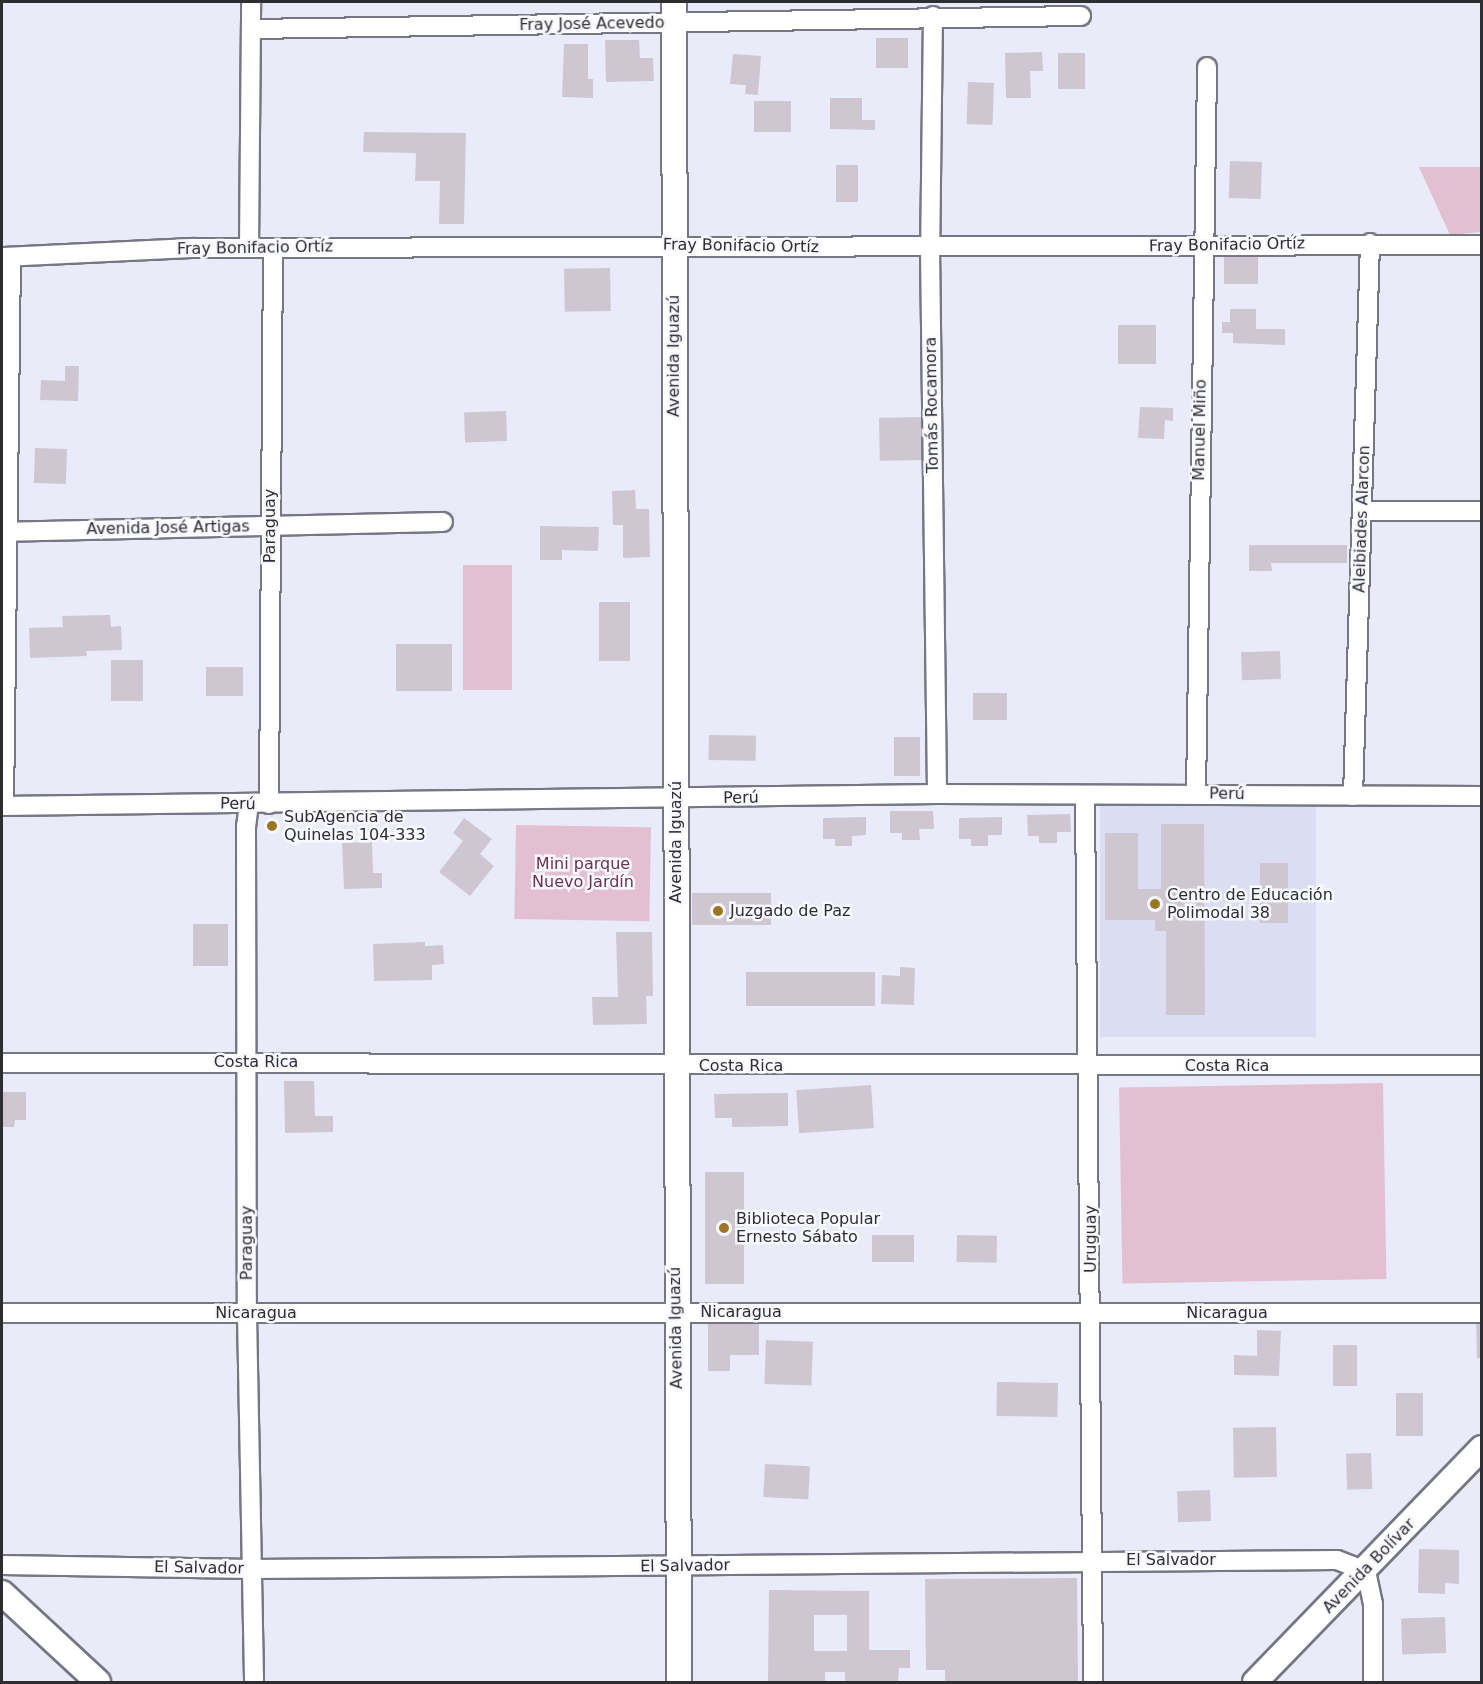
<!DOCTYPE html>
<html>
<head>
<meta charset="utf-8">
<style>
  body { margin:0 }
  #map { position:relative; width:1483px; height:1684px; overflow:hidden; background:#e9ebf8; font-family:"DejaVu Sans",sans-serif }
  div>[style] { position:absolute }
  .built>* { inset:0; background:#dbdef2; transform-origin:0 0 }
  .green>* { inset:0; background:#e2c0d2; transform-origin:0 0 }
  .building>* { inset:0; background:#cec7d2; transform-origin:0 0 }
  .roads { filter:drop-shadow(2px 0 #767783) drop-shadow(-2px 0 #767783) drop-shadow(0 2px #767783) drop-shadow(0 -2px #767783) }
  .minor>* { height:18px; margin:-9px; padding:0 9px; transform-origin:9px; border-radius:9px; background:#fff }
  .major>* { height:24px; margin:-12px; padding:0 12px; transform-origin:12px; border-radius:12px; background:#fff }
  .dots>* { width:16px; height:16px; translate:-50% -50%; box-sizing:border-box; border:3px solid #f8f9fe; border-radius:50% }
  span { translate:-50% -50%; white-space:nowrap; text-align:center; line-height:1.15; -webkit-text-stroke:5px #f8f9fe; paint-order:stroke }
  .street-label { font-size:16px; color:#2d2d32 }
  .poi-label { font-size:16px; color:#2d2d32 }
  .left { translate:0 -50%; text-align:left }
  .park-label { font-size:16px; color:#6d3154 }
  .frame { position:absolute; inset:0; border:3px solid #2d2d32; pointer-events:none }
</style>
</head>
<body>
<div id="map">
  <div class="built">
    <div style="left:1316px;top:806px;width:231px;height:216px;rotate:90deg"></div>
  </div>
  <div class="green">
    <div style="clip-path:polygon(1419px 167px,1481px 167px,1481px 232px,1450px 235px)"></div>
    <div style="left:463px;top:565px;width:49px;height:125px"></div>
    <div style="left:516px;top:825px;width:135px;height:94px;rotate:1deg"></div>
    <div style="left:1383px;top:1083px;width:196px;height:264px;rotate:89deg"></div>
  </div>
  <div class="building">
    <div style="left:908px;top:38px;width:30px;height:32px;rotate:90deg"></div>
    <div style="clip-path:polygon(605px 40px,639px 40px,640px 58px,653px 58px,654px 81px,606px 82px)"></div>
    <div style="clip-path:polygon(564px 44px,588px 44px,588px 79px,593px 79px,593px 98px,562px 97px)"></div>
    <div style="clip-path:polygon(1042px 52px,1043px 71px,1030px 71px,1031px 98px,1006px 98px,1005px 53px)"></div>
    <div style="left:1058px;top:53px;width:27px;height:36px"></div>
    <div style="clip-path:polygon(733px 54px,761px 56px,758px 95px,745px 94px,746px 85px,730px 84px)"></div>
    <div style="left:968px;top:82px;width:26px;height:42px;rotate:2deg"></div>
    <div style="clip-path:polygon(830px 98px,862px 98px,862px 120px,875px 120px,875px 130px,830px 129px)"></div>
    <div style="left:754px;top:101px;width:37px;height:31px"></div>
    <div style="clip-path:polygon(364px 132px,466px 133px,464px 224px,439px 224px,440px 181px,415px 181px,416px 153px,363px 152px)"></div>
    <div style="left:1230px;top:161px;width:32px;height:37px;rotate:2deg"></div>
    <div style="left:836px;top:165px;width:22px;height:37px"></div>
    <div style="left:1224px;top:251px;width:34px;height:33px"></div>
    <div style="left:610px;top:268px;width:43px;height:46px;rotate:89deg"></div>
    <div style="clip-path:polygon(1230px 309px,1256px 309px,1256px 329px,1285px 329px,1285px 345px,1233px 343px,1233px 333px,1222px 333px,1222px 322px,1230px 322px)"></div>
    <div style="left:1118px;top:325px;width:38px;height:39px"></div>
    <div style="clip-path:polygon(65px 366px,79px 366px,78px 401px,40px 400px,41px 380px,65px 381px)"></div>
    <div style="clip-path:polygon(1140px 407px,1173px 408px,1173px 421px,1165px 420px,1164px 439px,1138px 438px)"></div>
    <div style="left:506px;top:411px;width:30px;height:42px;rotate:88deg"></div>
    <div style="left:925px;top:417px;width:43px;height:46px;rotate:89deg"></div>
    <div style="left:35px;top:448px;width:32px;height:35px;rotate:2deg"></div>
    <div style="clip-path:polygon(635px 490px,636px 509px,649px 509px,650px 557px,623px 558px,623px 525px,613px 525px,612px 491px)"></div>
    <div style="clip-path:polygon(540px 526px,599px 527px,598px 551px,562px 550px,562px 560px,540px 560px)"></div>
    <div style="clip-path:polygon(1249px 545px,1347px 545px,1347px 563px,1271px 563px,1272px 571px,1249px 571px)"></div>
    <div style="left:599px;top:602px;width:31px;height:59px"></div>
    <div style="clip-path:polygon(110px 615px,111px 627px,121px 626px,122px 650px,86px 651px,87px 656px,30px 658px,29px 628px,63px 627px,62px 616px)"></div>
    <div style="left:396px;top:644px;width:56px;height:47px"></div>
    <div style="left:1280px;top:651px;width:28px;height:39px;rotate:88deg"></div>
    <div style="left:111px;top:660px;width:32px;height:41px"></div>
    <div style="left:243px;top:667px;width:29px;height:37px;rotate:90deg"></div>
    <div style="left:973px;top:693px;width:34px;height:27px"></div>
    <div style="left:709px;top:735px;width:47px;height:25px;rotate:1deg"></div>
    <div style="left:894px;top:737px;width:26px;height:39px"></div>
    <div style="clip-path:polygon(890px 811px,933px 811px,934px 829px,919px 829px,920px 840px,902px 840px,902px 833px,890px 833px)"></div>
    <div style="clip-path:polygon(1070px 814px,1071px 832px,1057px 832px,1057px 843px,1039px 843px,1039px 836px,1028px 836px,1027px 815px)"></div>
    <div style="clip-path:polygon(866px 817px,866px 835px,852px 836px,852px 846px,835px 846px,835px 839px,823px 839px,823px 818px)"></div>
    <div style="clip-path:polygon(1002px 817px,1002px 835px,988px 835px,988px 846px,971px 846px,971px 839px,959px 839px,959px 818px)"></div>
    <div style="clip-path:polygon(464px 818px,492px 839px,480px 854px,494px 866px,470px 896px,439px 872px,463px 841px,453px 833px)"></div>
    <div style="clip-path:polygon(1161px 824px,1204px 824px,1205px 1015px,1166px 1015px,1166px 931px,1155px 931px,1155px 920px,1105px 920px,1105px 833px,1138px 833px,1138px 889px,1161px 889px)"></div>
    <div style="clip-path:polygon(372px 842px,373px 873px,382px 873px,382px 888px,344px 889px,342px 843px)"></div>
    <div style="left:1260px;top:863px;width:28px;height:60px"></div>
    <div style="left:692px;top:893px;width:79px;height:32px"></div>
    <div style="left:193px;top:924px;width:35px;height:42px"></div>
    <div style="clip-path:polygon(616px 932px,652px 932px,653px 996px,646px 996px,647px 1024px,593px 1025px,592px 997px,618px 997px)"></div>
    <div style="clip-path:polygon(425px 942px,425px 946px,443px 945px,444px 964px,432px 965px,432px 980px,374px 981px,373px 944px)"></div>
    <div style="clip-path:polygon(900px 967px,915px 968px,914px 1005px,881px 1004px,882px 975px,900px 976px)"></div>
    <div style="left:746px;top:972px;width:129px;height:34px"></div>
    <div style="clip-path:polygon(284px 1081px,314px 1081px,315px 1116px,333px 1116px,333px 1132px,285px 1133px)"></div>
    <div style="left:871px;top:1085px;width:43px;height:75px;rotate:86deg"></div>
    <div style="clip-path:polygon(2px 1092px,26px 1092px,26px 1120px,15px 1120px,14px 1127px,2px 1127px)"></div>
    <div style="clip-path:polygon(788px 1093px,788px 1126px,732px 1127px,732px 1118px,715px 1118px,714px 1094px)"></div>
    <div style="left:705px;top:1172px;width:39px;height:112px"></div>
    <div style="left:872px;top:1235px;width:42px;height:27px"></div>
    <div style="left:957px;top:1235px;width:40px;height:27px;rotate:1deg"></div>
    <div style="clip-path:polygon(1476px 1317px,1482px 1317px,1482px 1358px,1477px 1358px)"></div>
    <div style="clip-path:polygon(759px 1323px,759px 1355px,730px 1355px,730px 1371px,708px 1371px,708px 1324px)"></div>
    <div style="clip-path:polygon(1257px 1330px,1281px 1331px,1279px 1376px,1234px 1375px,1234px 1355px,1257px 1356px)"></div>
    <div style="left:766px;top:1340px;width:47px;height:44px;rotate:2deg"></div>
    <div style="left:1333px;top:1345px;width:24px;height:41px"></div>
    <div style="left:997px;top:1382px;width:61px;height:34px;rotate:1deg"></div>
    <div style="left:1396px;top:1393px;width:27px;height:43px"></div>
    <div style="left:1276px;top:1427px;width:50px;height:43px;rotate:89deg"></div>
    <div style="left:1371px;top:1453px;width:36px;height:25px;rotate:88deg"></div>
    <div style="left:765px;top:1464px;width:45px;height:33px;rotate:3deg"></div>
    <div style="left:1210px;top:1490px;width:31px;height:33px;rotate:88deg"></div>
    <div style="clip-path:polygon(1419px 1549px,1459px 1550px,1459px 1584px,1445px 1583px,1445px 1594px,1418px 1593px)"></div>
    <div style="clip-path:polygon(1077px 1578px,1078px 1682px,945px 1682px,945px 1670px,926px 1670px,925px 1579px)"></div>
    <div style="clip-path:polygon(evenodd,769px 1590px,869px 1591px,869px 1650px,910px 1650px,910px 1668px,899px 1668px,898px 1682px,845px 1682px,845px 1672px,825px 1672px,825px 1682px,768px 1682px,769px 1590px,814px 1615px,847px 1615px,847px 1651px,814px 1651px,814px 1615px)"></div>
    <div style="left:1445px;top:1617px;width:36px;height:44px;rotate:88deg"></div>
  </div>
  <div class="roads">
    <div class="minor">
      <div style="left:933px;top:16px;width:233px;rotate:90.7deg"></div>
      <div style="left:930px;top:249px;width:545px;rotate:89.26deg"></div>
      <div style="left:251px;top:29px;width:830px;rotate:-0.9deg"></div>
      <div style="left:249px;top:248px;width:246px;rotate:-89.5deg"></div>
      <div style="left:2px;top:257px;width:191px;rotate:-2.7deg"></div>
      <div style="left:193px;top:248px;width:1289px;rotate:-0.13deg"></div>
      <div style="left:1362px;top:511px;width:120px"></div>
      <div style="left:2px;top:532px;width:441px;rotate:-1.3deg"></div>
      <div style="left:1196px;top:794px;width:727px;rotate:-89.13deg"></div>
      <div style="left:1085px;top:796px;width:886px;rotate:89.48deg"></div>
      <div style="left:1353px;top:796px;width:553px;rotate:-88.24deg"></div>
      <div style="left:249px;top:803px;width:23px;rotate:97deg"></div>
      <div style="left:246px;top:826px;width:488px;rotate:89.9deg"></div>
      <div style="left:247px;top:1314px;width:368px;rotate:88.9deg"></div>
      <div style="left:269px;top:804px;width:556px;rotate:-89.59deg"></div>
      <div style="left:2px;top:806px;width:935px;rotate:-0.74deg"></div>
      <div style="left:937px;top:794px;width:545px;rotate:0.21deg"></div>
      <div style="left:4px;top:806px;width:549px;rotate:-89.27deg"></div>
      <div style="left:2px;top:1063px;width:1480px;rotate:0.08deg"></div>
      <div style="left:2px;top:1313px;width:1480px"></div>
      <div style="left:2px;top:1565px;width:251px;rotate:0.9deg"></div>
      <div style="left:253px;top:1569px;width:1084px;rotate:-0.48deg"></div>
      <div style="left:1337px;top:1560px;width:31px;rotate:21deg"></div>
      <div style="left:1366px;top:1571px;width:34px;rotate:78deg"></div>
      <div style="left:1373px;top:1604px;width:78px;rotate:90deg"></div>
    </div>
    <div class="major">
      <div style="left:674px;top:2px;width:1680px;rotate:89.83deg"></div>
      <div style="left:2px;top:1593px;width:131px;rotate:42.8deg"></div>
      <div style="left:1255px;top:1682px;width:326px;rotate:-45.9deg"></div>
    </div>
  </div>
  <div class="dots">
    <div style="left:272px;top:826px;background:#9c7723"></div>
    <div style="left:1155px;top:904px;background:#9c7723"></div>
    <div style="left:718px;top:911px;background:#9c7723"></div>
    <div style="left:724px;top:1228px;background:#9c7723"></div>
  </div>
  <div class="street-label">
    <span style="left:592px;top:24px;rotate:-1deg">Fray José Acevedo</span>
    <span style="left:1227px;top:245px;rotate:-1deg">Fray Bonifacio Ortíz</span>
    <span style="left:741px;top:246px;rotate:1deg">Fray Bonifacio Ortíz</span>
    <span style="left:255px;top:248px;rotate:-1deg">Fray Bonifacio Ortíz</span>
    <span style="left:674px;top:356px;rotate:-90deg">Avenida Iguazú</span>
    <span style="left:932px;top:405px;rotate:-91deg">Tomás Rocamora</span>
    <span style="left:1200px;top:430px;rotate:-89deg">Manuel Miño</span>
    <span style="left:1362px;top:519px;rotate:-88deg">Aleibiades Alarcon</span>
    <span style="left:270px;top:526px;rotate:-90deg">Paraguay</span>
    <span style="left:168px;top:528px;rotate:-1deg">Avenida José Artigas</span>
    <span style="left:1227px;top:794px;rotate:1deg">Perú</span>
    <span style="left:741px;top:798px;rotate:-1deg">Perú</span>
    <span style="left:238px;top:804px;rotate:1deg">Perú</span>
    <span style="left:676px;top:842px;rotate:-90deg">Avenida Iguazú</span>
    <span style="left:256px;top:1062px">Costa Rica</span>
    <span style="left:741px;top:1066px">Costa Rica</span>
    <span style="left:1227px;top:1066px">Costa Rica</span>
    <span style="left:1091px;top:1239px;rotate:-90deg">Uruguay</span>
    <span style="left:247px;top:1243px;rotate:-90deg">Paraguay</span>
    <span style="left:741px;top:1312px">Nicaragua</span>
    <span style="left:256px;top:1313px">Nicaragua</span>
    <span style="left:1227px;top:1313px">Nicaragua</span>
    <span style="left:676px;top:1328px;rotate:-91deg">Avenida Iguazú</span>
    <span style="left:1171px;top:1560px">El Salvador</span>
    <span style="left:685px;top:1566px;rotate:-1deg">El Salvador</span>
    <span style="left:1369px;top:1566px;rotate:-46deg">Avenida Bolívar</span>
    <span style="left:199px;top:1568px;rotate:1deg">El Salvador</span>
  </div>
  <div class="poi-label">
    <span class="left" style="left:284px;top:826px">SubAgencia de<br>Quinelas 104-333</span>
    <span class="left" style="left:1167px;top:904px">Centro de Educación<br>Polimodal 38</span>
    <span class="left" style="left:730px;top:911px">Juzgado de Paz</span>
    <span class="left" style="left:736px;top:1228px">Biblioteca Popular<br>Ernesto Sábato</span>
  </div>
  <div class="park-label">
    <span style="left:583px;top:873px">Mini parque<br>Nuevo Jardín</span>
  </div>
  <div class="frame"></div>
</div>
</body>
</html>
